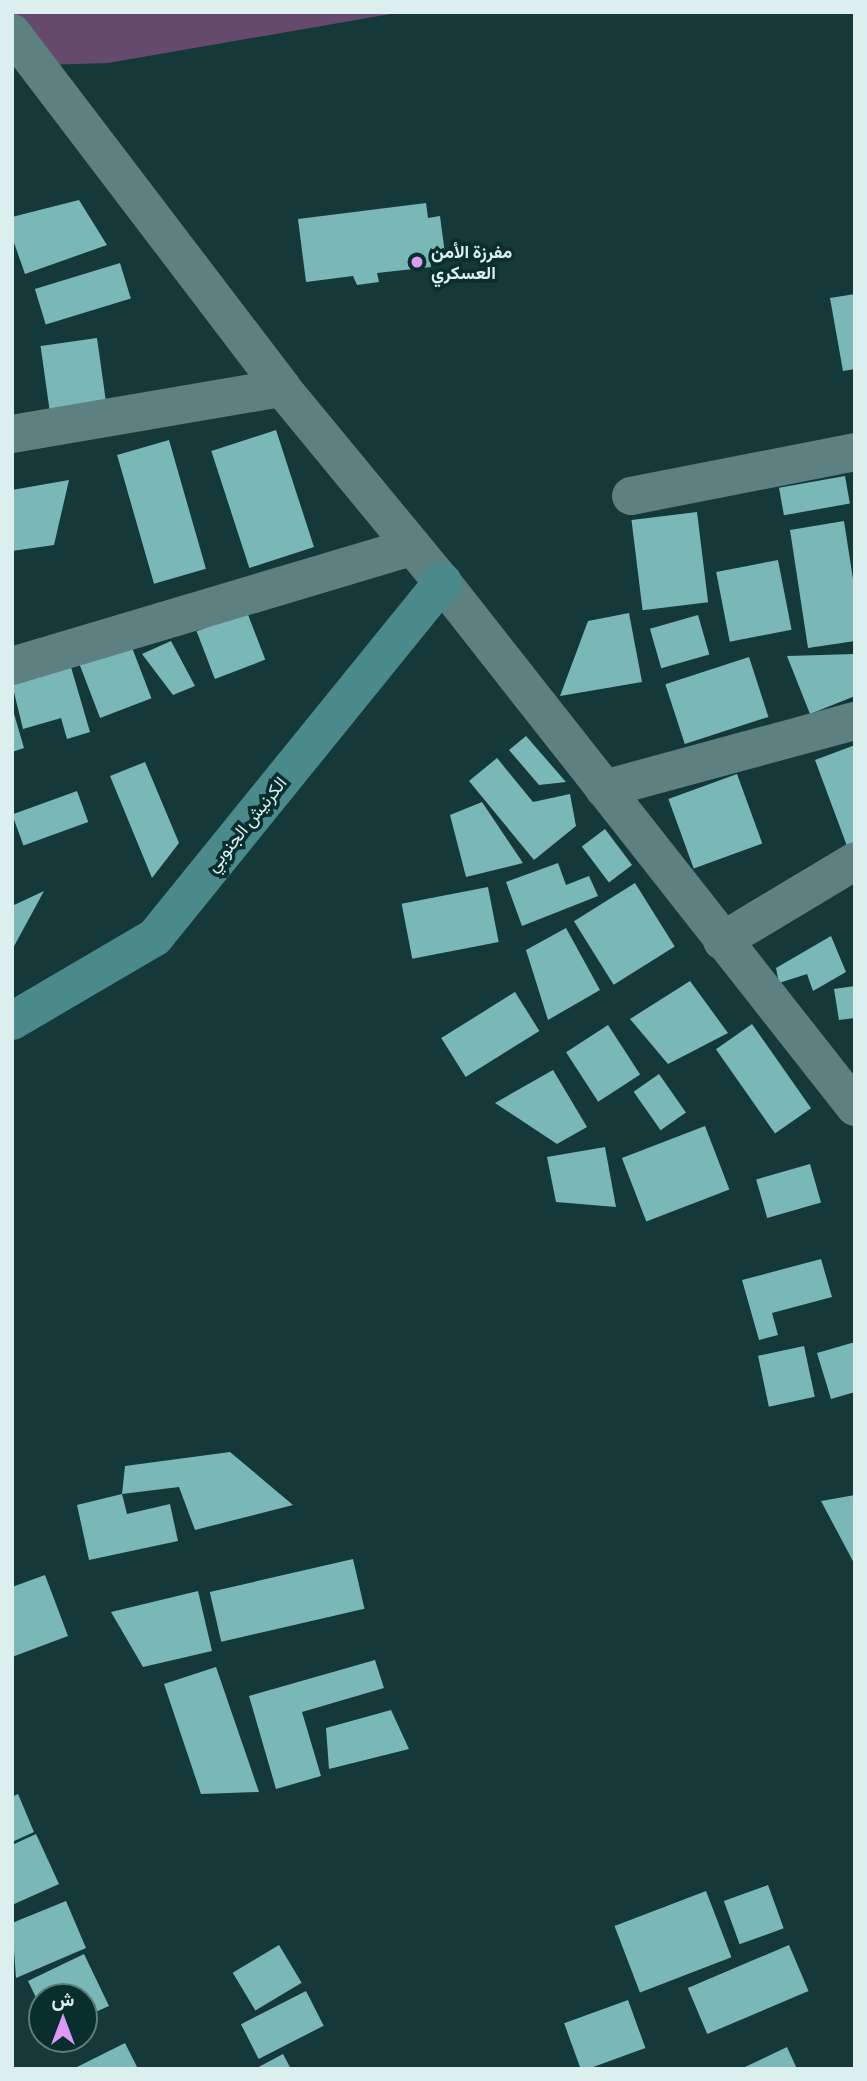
<!DOCTYPE html>
<html>
<head>
<meta charset="utf-8">
<style>
  body { margin:0 }
  #map { position:relative; width:867px; height:2081px; overflow:hidden; background:#153838; font-family:Barlow,Vazirmatn,sans-serif }
  div>[style] { position:absolute }
  .green>* { inset:0; background:#654a6d }
  .building>* { inset:0; background:#7ab8b8; transform-origin:0 0 }
  .minor>* { height:38px; margin:-19px; padding:0 19px; transform-origin:19px; border-radius:19px; background:#5d8181 }
  .tertiary>* { height:38px; margin:-19px; padding:0 19px; transform-origin:19px; border-radius:19px; background:#5d8181 }
  .secondary>* { height:38px; margin:-19px; padding:0 19px; transform-origin:19px; border-radius:19px; background:#4a8a8a }
  .dots>* { width:19px; height:19px; translate:-50% -50%; box-sizing:border-box; border:4px solid #092e2e; border-radius:50% }
  span { translate:-50% -50%; white-space:nowrap; text-align:center; line-height:1.15; -webkit-text-stroke:7px #092e2e; paint-order:stroke }
  .poi-label { font-size:18px; color:#dcefef; font-weight:700 }
  .left { translate:0 -50%; text-align:left }
  .street-label { font-size:18px; color:#dcefef }
  .frame { position:absolute; inset:0; border:14px solid #dcefef; pointer-events:none }
  .north { position:absolute; left:28px; top:1983px; width:70px; height:70px; box-sizing:border-box; background:#092e2e; border:2px solid #5d7b7b; border-radius:50%; rotate:0deg; font-size:19px; font-weight:700; line-height:28px; text-align:center; color:#dcefef }
  .north::after { content:''; display:block; margin:auto; width:24px; height:32px; background:#dd99f3; clip-path:polygon(50% 0,100% 100%,50% 72%,0 100%) }
</style>
</head>
<body>
<div id="map">
  <div class="green">
    <div style="clip-path:polygon(12px 12px,402px 12px,108px 63px,12px 66px)"></div>
  </div>
  <div class="building">
    <div style="clip-path:polygon(79px 200px,107px 245px,25px 274px,12px 237px,12px 217px)"></div>
    <div style="clip-path:polygon(426px 203px,428px 218px,440px 216px,445px 254px,430px 256px,431px 267px,377px 273px,379px 282px,357px 285px,353px 276px,306px 282px,298px 219px)"></div>
    <div style="left:120px;top:263px;width:37px;height:89px;rotate:73deg"></div>
    <div style="clip-path:polygon(855px 294px,855px 369px,843px 371px,830px 298px)"></div>
    <div style="left:97px;top:338px;width:65px;height:57px;rotate:82deg"></div>
    <div style="left:276px;top:430px;width:123px;height:68px;rotate:72deg"></div>
    <div style="left:169px;top:440px;width:134px;height:54px;rotate:74deg"></div>
    <div style="left:845px;top:476px;width:28px;height:67px;rotate:80deg"></div>
    <div style="clip-path:polygon(69px 480px,54px 545px,12px 551px,12px 490px)"></div>
    <div style="left:697px;top:512px;width:91px;height:66px;rotate:83deg"></div>
    <div style="clip-path:polygon(844px 521px,855px 592px,855px 641px,808px 648px,790px 530px)"></div>
    <div style="left:778px;top:560px;width:71px;height:63px;rotate:79deg"></div>
    <div style="left:247px;top:612px;width:51px;height:54px;rotate:69deg"></div>
    <div style="clip-path:polygon(629px 613px,642px 682px,560px 696px,588px 621px)"></div>
    <div style="left:698px;top:615px;width:41px;height:50px;rotate:74deg"></div>
    <div style="clip-path:polygon(171px 641px,195px 686px,173px 695px,142px 654px)"></div>
    <div style="left:131px;top:645px;width:57px;height:55px;rotate:69deg"></div>
    <div style="clip-path:polygon(855px 654px,855px 696px,810px 714px,787px 656px)"></div>
    <div style="left:749px;top:657px;width:63px;height:88px;rotate:72deg"></div>
    <div style="clip-path:polygon(71px 667px,90px 732px,67px 739px,61px 718px,23px 729px,12px 684px)"></div>
    <div style="clip-path:polygon(12px 707px,24px 748px,12px 752px)"></div>
    <div style="clip-path:polygon(526px 736px,566px 782px,539px 785px,509px 750px)"></div>
    <div style="clip-path:polygon(855px 745px,855px 844px,847px 846px,815px 760px)"></div>
    <div style="clip-path:polygon(497px 758px,533px 802px,570px 794px,576px 826px,534px 860px,469px 781px)"></div>
    <div style="clip-path:polygon(145px 762px,179px 843px,152px 878px,110px 776px)"></div>
    <div style="left:737px;top:774px;width:74px;height:73px;rotate:70deg"></div>
    <div style="left:77px;top:791px;width:33px;height:69px;rotate:70deg"></div>
    <div style="clip-path:polygon(482px 802px,523px 863px,466px 877px,450px 815px)"></div>
    <div style="left:605px;top:829px;width:45px;height:29px;rotate:53deg"></div>
    <div style="clip-path:polygon(558px 863px,566px 885px,589px 876px,598px 896px,522px 926px,506px 882px)"></div>
    <div style="left:635px;top:883px;width:75px;height:72px;rotate:58deg"></div>
    <div style="left:488px;top:887px;width:56px;height:88px;rotate:79deg"></div>
    <div style="clip-path:polygon(44px 891px,12px 950px,12px 906px)"></div>
    <div style="clip-path:polygon(566px 928px,600px 990px,548px 1020px,526px 950px)"></div>
    <div style="clip-path:polygon(831px 936px,846px 972px,813px 991px,807px 974px,779px 983px,776px 968px)"></div>
    <div style="clip-path:polygon(690px 981px,728px 1033px,668px 1064px,630px 1019px)"></div>
    <div style="clip-path:polygon(855px 986px,855px 1018px,839px 1020px,834px 989px)"></div>
    <div style="left:515px;top:992px;width:46px;height:87px;rotate:58deg"></div>
    <div style="left:752px;top:1024px;width:103px;height:44px;rotate:55deg"></div>
    <div style="left:608px;top:1025px;width:59px;height:50px;rotate:57deg"></div>
    <div style="clip-path:polygon(553px 1070px,587px 1127px,557px 1144px,495px 1103px)"></div>
    <div style="left:659px;top:1074px;width:47px;height:31px;rotate:55deg"></div>
    <div style="left:705px;top:1126px;width:68px;height:89px;rotate:69deg"></div>
    <div style="clip-path:polygon(605px 1147px,616px 1207px,556px 1202px,547px 1157px)"></div>
    <div style="left:810px;top:1164px;width:40px;height:56px;rotate:74deg"></div>
    <div style="clip-path:polygon(821px 1259px,832px 1297px,772px 1313px,778px 1335px,759px 1340px,742px 1280px)"></div>
    <div style="clip-path:polygon(855px 1342px,855px 1392px,831px 1399px,817px 1353px)"></div>
    <div style="left:804px;top:1346px;width:52px;height:47px;rotate:78deg"></div>
    <div style="clip-path:polygon(230px 1452px,293px 1505px,195px 1530px,179px 1487px,122px 1494px,125px 1466px)"></div>
    <div style="clip-path:polygon(122px 1494px,127px 1514px,170px 1504px,178px 1541px,89px 1560px,77px 1505px)"></div>
    <div style="clip-path:polygon(855px 1495px,855px 1565px,821px 1501px)"></div>
    <div style="left:353px;top:1559px;width:51px;height:147px;rotate:77deg"></div>
    <div style="clip-path:polygon(45px 1575px,68px 1636px,12px 1657px,12px 1587px)"></div>
    <div style="clip-path:polygon(198px 1591px,212px 1651px,143px 1667px,111px 1612px)"></div>
    <div style="clip-path:polygon(375px 1660px,384px 1688px,302px 1712px,321px 1776px,276px 1789px,249px 1696px)"></div>
    <div style="clip-path:polygon(216px 1667px,259px 1792px,201px 1794px,164px 1684px)"></div>
    <div style="clip-path:polygon(391px 1710px,409px 1749px,329px 1769px,326px 1728px)"></div>
    <div style="clip-path:polygon(18px 1794px,34px 1832px,12px 1842px,12px 1797px)"></div>
    <div style="clip-path:polygon(36px 1834px,59px 1884px,12px 1905px,12px 1845px)"></div>
    <div style="left:768px;top:1885px;width:46px;height:47px;rotate:70deg"></div>
    <div style="left:706px;top:1891px;width:71px;height:98px;rotate:69deg"></div>
    <div style="clip-path:polygon(66px 1901px,86px 1948px,16px 1978px,12px 1923px)"></div>
    <div style="left:279px;top:1945px;width:44px;height:54px;rotate:59deg"></div>
    <div style="left:789px;top:1945px;width:50px;height:110px;rotate:67deg"></div>
    <div style="clip-path:polygon(84px 1954px,109px 2006px,84px 2017px,84px 1997px,42px 1997px,42px 2010px,28px 1981px)"></div>
    <div style="left:306px;top:1991px;width:39px;height:73px;rotate:63deg"></div>
    <div style="left:628px;top:2000px;width:51px;height:68px;rotate:70deg"></div>
    <div style="clip-path:polygon(125px 2043px,138px 2069px,73px 2069px)"></div>
    <div style="clip-path:polygon(787px 2047px,797px 2069px,741px 2069px)"></div>
    <div style="clip-path:polygon(283px 2054px,291px 2069px,255px 2069px)"></div>
  </div>
  <div class="minor">
    <div style="left:12px;top:434px;width:274px;rotate:-9.7deg"></div>
    <div style="left:631px;top:496px;width:228px;rotate:-11.1deg"></div>
    <div style="left:12px;top:666px;width:417px;rotate:-16.6deg"></div>
    <div style="left:604px;top:789px;width:260px;rotate:-15.2deg"></div>
    <div style="left:722px;top:941px;width:155px;rotate:-31deg"></div>
  </div>
  <div class="tertiary">
    <div style="left:12px;top:33px;width:446px;rotate:52.7deg"></div>
    <div style="left:282px;top:388px;width:251px;rotate:50.5deg"></div>
    <div style="left:442px;top:582px;width:668px;rotate:51.81deg"></div>
  </div>
  <div class="secondary">
    <div style="left:12px;top:1021px;width:166px;rotate:-30.4deg"></div>
    <div style="left:155px;top:937px;width:457px;rotate:-51deg"></div>
  </div>
  <div class="dots">
    <div style="left:417px;top:262px;background:#dd99f3"></div>
  </div>
  <div class="poi-label">
    <span class="left" style="left:431px;top:262px">مفرزة الأمن<br>العسكري</span>
  </div>
  <div class="street-label">
    <span style="left:246px;top:824px;rotate:-51deg">الكرنيش الجنوبي</span>
  </div>
  <div class="frame"></div>
  <div class="north">ش</div>
</div>
</body>
</html>
